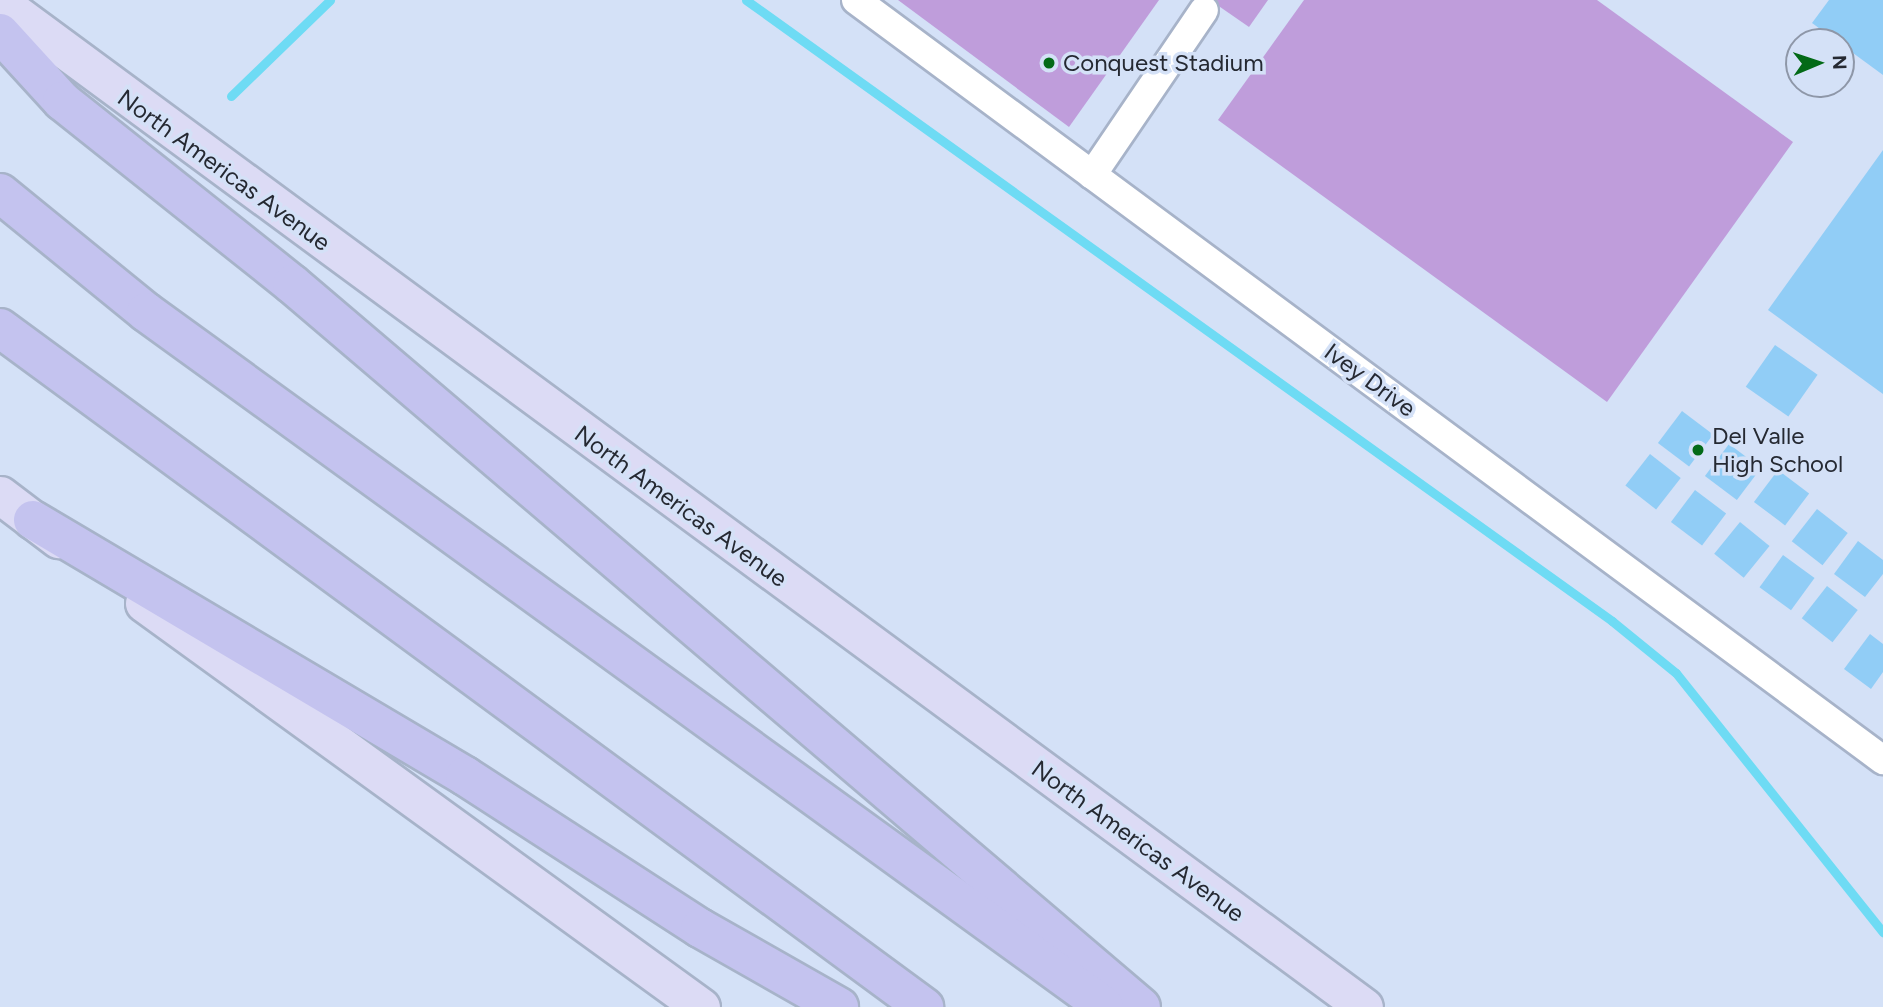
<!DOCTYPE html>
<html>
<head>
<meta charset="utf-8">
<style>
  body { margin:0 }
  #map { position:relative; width:1883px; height:1007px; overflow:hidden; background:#d4e1f7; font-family:Figtree,sans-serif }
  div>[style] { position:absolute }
  .green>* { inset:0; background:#bf9ddb }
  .stream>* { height:9px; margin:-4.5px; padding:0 4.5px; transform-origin:4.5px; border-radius:4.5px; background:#6edbf4 }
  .building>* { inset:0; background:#91cdf6; transform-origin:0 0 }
  .roads { filter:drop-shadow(2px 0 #a7b3c9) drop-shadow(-2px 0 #a7b3c9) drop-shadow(0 2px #a7b3c9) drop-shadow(0 -2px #a7b3c9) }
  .minor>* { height:28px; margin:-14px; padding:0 14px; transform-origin:14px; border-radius:14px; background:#fff }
  .major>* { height:37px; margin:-18.5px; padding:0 18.5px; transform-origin:18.5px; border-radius:18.5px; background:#dcdbf5 }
  .highway>* { height:38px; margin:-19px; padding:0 19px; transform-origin:19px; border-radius:19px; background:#c4c3ef }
  .dots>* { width:19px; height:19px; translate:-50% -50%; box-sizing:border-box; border:4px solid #d4e1f7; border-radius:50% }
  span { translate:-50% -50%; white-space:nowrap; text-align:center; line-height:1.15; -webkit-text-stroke:7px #d4e1f7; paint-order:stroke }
  .poi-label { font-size:24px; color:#252932 }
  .left { translate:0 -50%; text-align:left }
  .street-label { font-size:24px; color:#252932 }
  .north { position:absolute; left:1785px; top:28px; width:70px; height:70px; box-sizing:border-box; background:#d4e1f7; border:2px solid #8e97a8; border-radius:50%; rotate:88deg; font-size:19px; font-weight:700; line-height:28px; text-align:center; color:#252932 }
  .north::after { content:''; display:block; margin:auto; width:24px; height:32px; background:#036a17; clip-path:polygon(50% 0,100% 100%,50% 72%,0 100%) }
</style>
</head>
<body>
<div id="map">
  <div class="green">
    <div style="clip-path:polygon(898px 0,1159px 0,1069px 127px)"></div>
    <div style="clip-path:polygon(1210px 0,1268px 0,1249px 27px)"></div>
    <div style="clip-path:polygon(1304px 0,1597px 0,1793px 142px,1607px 402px,1218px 120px)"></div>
  </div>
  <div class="stream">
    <div style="left:746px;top:0;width:1066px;rotate:35.64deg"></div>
    <div style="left:1612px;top:621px;width:82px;rotate:39.1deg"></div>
    <div style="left:1676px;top:673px;width:332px;rotate:51.4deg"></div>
    <div style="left:231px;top:96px;width:138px;rotate:-44.1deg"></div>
  </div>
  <div class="building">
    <div style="clip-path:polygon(1829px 0,1883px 0,1883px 75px,1812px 23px)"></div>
    <div style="clip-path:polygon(1883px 150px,1883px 394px,1768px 310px)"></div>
    <div style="left:1775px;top:345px;width:52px;height:51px;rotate:35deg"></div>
    <div style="left:1682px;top:411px;width:39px;height:40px;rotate:37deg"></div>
    <div style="left:1729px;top:444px;width:40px;height:40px;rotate:37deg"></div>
    <div style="left:1650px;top:454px;width:39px;height:40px;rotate:38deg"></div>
    <div style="left:1778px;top:470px;width:39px;height:40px;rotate:37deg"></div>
    <div style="left:1695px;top:490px;width:39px;height:40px;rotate:37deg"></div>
    <div style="left:1817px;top:509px;width:39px;height:41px;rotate:38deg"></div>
    <div style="left:1740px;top:522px;width:38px;height:41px;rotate:39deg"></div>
    <div style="clip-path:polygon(1858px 541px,1883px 560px,1883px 574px,1865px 597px,1834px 574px)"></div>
    <div style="left:1783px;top:555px;width:39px;height:40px;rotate:36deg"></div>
    <div style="left:1827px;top:586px;width:39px;height:41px;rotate:38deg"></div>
    <div style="clip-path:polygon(1870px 634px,1883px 644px,1883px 672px,1871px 689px,1844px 669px)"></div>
  </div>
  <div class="roads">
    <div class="minor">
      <div style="left:856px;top:0;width:1278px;rotate:36.5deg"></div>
      <div style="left:1092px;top:175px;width:199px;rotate:-55.8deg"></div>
    </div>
    <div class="major">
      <div style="left:0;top:2px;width:1694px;rotate:36.38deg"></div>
      <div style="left:0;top:495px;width:73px;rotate:37.2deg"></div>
      <div style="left:144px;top:603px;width:688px;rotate:35.95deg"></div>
    </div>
    <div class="highway">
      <div style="left:0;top:33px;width:92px;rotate:47.6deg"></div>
      <div style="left:62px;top:101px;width:294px;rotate:38.5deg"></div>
      <div style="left:292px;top:284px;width:1115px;rotate:40.42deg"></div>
      <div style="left:0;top:193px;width:188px;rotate:39.2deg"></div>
      <div style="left:146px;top:312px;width:1183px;rotate:35.92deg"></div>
      <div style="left:0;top:328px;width:1147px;rotate:36.31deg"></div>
      <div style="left:33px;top:520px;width:502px;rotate:30.65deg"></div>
      <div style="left:465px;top:776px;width:280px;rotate:32.9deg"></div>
      <div style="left:700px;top:928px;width:160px;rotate:29.6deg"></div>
    </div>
  </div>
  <div class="dots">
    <div style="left:1049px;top:63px;background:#036a17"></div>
    <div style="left:1698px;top:450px;background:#036a17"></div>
  </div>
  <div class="poi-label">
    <span class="left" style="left:1063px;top:63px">Conquest Stadium</span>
    <span class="left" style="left:1712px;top:450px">Del Valle<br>High School</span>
  </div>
  <div class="street-label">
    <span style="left:224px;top:170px;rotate:36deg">North Americas Avenue</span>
    <span style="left:1370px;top:380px;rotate:36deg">Ivey Drive</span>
    <span style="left:681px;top:506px;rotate:36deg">North Americas Avenue</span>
    <span style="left:1138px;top:841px;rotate:36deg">North Americas Avenue</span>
  </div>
  <div class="north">N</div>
</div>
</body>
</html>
